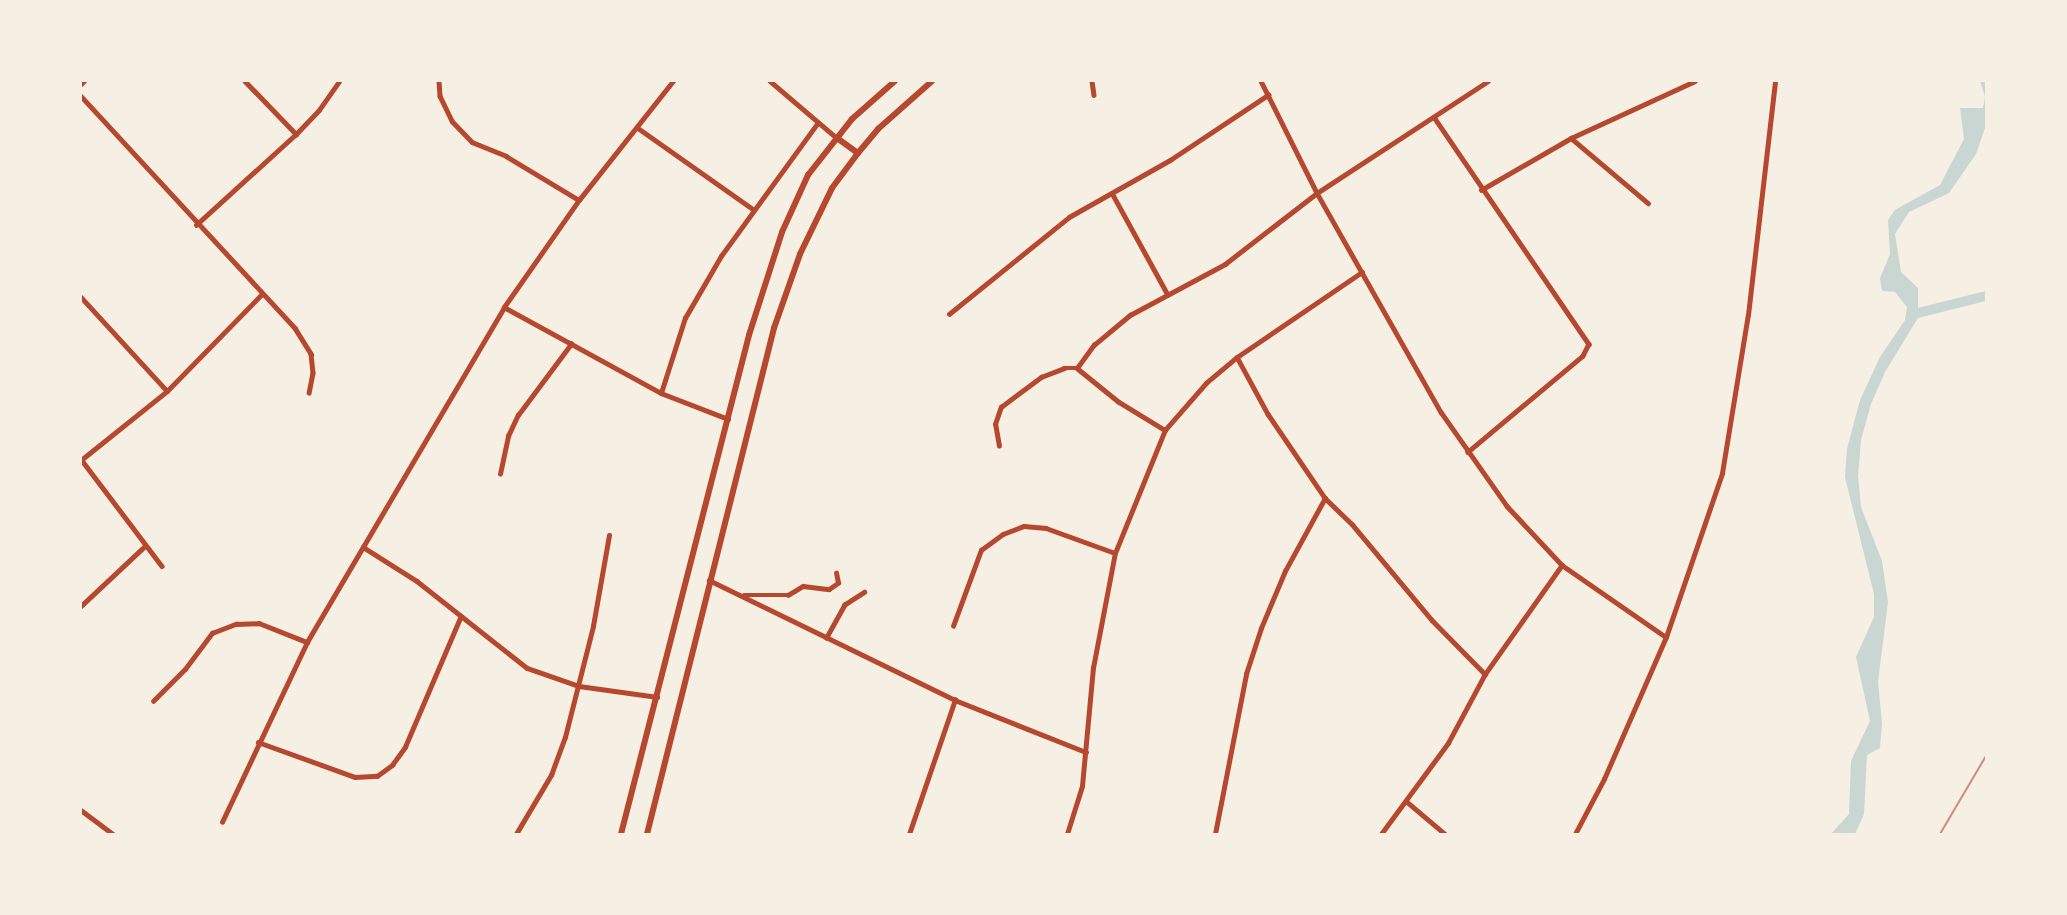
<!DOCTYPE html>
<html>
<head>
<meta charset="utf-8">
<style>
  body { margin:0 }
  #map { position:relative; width:2067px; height:915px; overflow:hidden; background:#f6efe4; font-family:Arial,sans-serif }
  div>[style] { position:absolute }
  .water>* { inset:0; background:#c9d6d2 }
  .minor>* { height:4.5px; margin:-2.25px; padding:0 2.25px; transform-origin:2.25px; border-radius:2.25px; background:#b5482f }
  .secondary>* { height:6px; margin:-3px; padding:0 3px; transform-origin:3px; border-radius:3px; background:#b5482f }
  .rail>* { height:2px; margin:-1px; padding:0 1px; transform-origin:1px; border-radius:1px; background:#cf8b77 }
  span { translate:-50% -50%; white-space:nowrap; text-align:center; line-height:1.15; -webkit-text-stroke:4.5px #f6efe4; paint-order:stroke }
  .frame { position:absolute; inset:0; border:82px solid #f6efe4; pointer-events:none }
</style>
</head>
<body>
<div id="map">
  <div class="water">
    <div style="clip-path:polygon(1980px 81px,1986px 81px,1986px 125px,1976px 154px,1949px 193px,1909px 212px,1895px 234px,1901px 272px,1918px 288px,1918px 308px,1986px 291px,1986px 301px,1918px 318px,1885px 372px,1871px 404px,1861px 440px,1858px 476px,1861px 507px,1882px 561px,1888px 602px,1878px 682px,1882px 723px,1880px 748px,1867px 755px,1864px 814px,1855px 834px,1831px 834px,1849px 814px,1851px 761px,1870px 721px,1856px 657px,1874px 617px,1874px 594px,1845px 477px,1847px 449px,1860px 400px,1880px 357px,1905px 320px,1907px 307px,1895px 292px,1882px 291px,1880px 278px,1890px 254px,1888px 220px,1895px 210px,1940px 185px,1964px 139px,1960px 108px,1983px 108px,1985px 97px)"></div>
  </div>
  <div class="minor">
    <div style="left:245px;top:81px;width:74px;rotate:46.1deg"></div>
    <div style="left:439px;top:81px;width:15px;rotate:86deg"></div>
    <div style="left:440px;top:96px;width:28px;rotate:64deg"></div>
    <div style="left:452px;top:121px;width:29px;rotate:46deg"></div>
    <div style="left:472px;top:142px;width:37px;rotate:22deg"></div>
    <div style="left:506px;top:156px;width:85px;rotate:31.1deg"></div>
    <div style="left:770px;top:81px;width:88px;rotate:40.4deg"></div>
    <div style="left:1092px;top:81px;width:14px;rotate:82deg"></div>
    <div style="left:1261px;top:81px;width:125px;rotate:63.4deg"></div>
    <div style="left:1317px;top:193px;width:252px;rotate:60.5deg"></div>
    <div style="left:1441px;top:412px;width:115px;rotate:54.9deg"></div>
    <div style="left:1507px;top:506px;width:81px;rotate:47deg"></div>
    <div style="left:1562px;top:565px;width:126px;rotate:34.7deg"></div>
    <div style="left:81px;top:84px;width:4px;rotate:-45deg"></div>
    <div style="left:81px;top:96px;width:316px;rotate:47.3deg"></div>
    <div style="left:295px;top:328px;width:31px;rotate:58deg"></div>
    <div style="left:311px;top:354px;width:19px;rotate:84deg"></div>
    <div style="left:313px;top:373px;width:20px;rotate:101deg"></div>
    <div style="left:1434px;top:117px;width:275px;rotate:55.7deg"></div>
    <div style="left:1589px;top:344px;width:13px;rotate:117deg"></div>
    <div style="left:1583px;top:356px;width:150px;rotate:140.1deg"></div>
    <div style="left:638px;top:128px;width:141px;rotate:35.2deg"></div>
    <div style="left:1571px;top:138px;width:101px;rotate:40.2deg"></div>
    <div style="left:1481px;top:190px;width:104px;rotate:-30deg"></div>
    <div style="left:1571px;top:138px;width:136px;rotate:-24.7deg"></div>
    <div style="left:1112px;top:193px;width:116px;rotate:61.2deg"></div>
    <div style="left:196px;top:225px;width:135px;rotate:-42.3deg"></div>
    <div style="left:296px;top:134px;width:33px;rotate:-46deg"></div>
    <div style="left:319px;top:110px;width:35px;rotate:-55deg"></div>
    <div style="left:81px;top:297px;width:127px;rotate:47.5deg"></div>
    <div style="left:504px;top:307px;width:179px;rotate:28.7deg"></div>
    <div style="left:661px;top:393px;width:72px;rotate:21.2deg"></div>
    <div style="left:949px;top:314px;width:154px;rotate:-38.9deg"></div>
    <div style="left:1069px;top:217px;width:116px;rotate:-29.4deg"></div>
    <div style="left:1170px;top:160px;width:118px;rotate:-33.6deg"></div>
    <div style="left:1237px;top:357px;width:65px;rotate:61.5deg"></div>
    <div style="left:1268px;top:414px;width:102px;rotate:55.8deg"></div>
    <div style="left:1325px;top:498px;width:37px;rotate:44deg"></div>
    <div style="left:1352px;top:524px;width:125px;rotate:50.2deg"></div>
    <div style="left:1432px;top:620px;width:76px;rotate:45.5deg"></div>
    <div style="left:1077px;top:368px;width:29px;rotate:-54deg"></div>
    <div style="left:1094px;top:345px;width:47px;rotate:-39.8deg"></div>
    <div style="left:1130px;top:315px;width:108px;rotate:-28.2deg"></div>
    <div style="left:1225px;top:264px;width:116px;rotate:-37.7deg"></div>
    <div style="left:1317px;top:193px;width:204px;rotate:-33.2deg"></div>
    <div style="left:661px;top:393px;width:79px;rotate:-72.3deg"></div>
    <div style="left:685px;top:318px;width:72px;rotate:-59.9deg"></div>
    <div style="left:721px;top:256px;width:163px;rotate:-54deg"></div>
    <div style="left:999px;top:446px;width:22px;rotate:-100deg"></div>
    <div style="left:995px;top:424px;width:18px;rotate:-71deg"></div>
    <div style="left:1001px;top:407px;width:50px;rotate:-36.9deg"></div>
    <div style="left:1041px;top:377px;width:25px;rotate:-21deg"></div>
    <div style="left:1064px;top:368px;width:13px"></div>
    <div style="left:1077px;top:368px;width:54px;rotate:39deg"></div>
    <div style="left:1119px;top:402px;width:54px;rotate:31.3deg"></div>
    <div style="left:81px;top:459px;width:134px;rotate:52.9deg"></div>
    <div style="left:81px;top:460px;width:110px;rotate:-38.7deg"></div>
    <div style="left:167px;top:391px;width:134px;rotate:-45.6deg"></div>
    <div style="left:500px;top:474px;width:39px;rotate:-78deg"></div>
    <div style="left:508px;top:436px;width:23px;rotate:-65deg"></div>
    <div style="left:518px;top:415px;width:89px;rotate:-53.3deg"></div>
    <div style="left:363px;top:547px;width:64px;rotate:32.2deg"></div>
    <div style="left:417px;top:581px;width:140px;rotate:38.3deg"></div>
    <div style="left:527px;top:668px;width:55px;rotate:19.1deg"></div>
    <div style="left:579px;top:686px;width:79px;rotate:8deg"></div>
    <div style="left:709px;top:580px;width:274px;rotate:26deg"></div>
    <div style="left:955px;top:700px;width:141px;rotate:21.7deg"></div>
    <div style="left:744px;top:595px;width:44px"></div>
    <div style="left:788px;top:595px;width:17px;rotate:-31deg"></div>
    <div style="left:803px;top:586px;width:26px;rotate:7deg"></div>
    <div style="left:829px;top:589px;width:11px;rotate:-34deg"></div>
    <div style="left:838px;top:583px;width:10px;rotate:-101deg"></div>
    <div style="left:81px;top:606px;width:88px;rotate:-43.2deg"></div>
    <div style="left:953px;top:626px;width:81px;rotate:-69.8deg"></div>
    <div style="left:981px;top:550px;width:27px;rotate:-36deg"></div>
    <div style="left:1003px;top:534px;width:22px;rotate:-21deg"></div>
    <div style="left:1024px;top:526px;width:22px;rotate:5deg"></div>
    <div style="left:1046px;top:528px;width:73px;rotate:19.9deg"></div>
    <div style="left:826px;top:638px;width:38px;rotate:-61deg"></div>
    <div style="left:844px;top:605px;width:24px;rotate:-33deg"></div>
    <div style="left:153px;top:701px;width:45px;rotate:-45deg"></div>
    <div style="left:185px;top:669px;width:45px;rotate:-53.1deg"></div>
    <div style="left:212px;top:633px;width:26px;rotate:-21deg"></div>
    <div style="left:236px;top:624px;width:23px;rotate:-2deg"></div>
    <div style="left:259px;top:623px;width:52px;rotate:21.6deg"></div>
    <div style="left:258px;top:742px;width:103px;rotate:19.8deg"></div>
    <div style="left:355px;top:777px;width:22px;rotate:-3deg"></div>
    <div style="left:377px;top:776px;width:19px;rotate:-36deg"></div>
    <div style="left:392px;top:765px;width:22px;rotate:-54deg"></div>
    <div style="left:405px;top:747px;width:142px;rotate:-66.9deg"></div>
    <div style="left:1406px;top:801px;width:51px;rotate:40.2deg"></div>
    <div style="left:81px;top:810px;width:40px;rotate:37deg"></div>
    <div style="left:222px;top:822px;width:199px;rotate:-64.7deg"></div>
    <div style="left:307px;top:642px;width:389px;rotate:-59.5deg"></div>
    <div style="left:504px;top:307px;width:131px;rotate:-55deg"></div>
    <div style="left:579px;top:200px;width:152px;rotate:-51.7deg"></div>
    <div style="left:516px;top:834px;width:69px;rotate:-59.3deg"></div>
    <div style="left:551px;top:775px;width:40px;rotate:-69.8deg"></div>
    <div style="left:565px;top:737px;width:114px;rotate:-75.8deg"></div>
    <div style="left:593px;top:626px;width:92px;rotate:-80deg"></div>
    <div style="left:909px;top:834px;width:142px;rotate:-71.1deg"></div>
    <div style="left:1067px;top:834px;width:50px;rotate:-72.6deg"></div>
    <div style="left:1082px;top:786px;width:119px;rotate:-84.7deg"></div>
    <div style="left:1093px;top:668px;width:117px;rotate:-79.2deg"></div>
    <div style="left:1115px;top:553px;width:133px;rotate:-67.9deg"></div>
    <div style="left:1165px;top:430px;width:62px;rotate:-48.9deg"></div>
    <div style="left:1206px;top:383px;width:40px;rotate:-40deg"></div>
    <div style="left:1237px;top:357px;width:151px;rotate:-34.2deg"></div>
    <div style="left:1215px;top:834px;width:163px;rotate:-79deg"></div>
    <div style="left:1246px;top:674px;width:48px;rotate:-71.9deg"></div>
    <div style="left:1261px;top:628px;width:62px;rotate:-67.2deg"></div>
    <div style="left:1285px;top:571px;width:83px;rotate:-61.3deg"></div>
    <div style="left:1381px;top:834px;width:113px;rotate:-53.6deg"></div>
    <div style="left:1448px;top:743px;width:78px;rotate:-61.8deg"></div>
    <div style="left:1485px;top:674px;width:133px;rotate:-54.8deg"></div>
    <div style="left:1575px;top:834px;width:62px;rotate:-62.2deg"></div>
    <div style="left:1604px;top:779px;width:155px;rotate:-66.4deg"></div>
    <div style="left:1666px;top:637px;width:173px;rotate:-71.1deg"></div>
    <div style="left:1722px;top:473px;width:160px;rotate:-80.7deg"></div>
    <div style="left:1748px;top:315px;width:236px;rotate:-83.4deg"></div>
  </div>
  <div class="secondary">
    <div style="left:837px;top:138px;width:26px;rotate:36deg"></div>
    <div style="left:621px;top:834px;width:515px;rotate:-75.61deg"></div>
    <div style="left:749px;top:335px;width:108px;rotate:-72.2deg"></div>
    <div style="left:782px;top:232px;width:63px;rotate:-65.5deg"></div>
    <div style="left:808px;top:175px;width:71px;rotate:-51.8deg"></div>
    <div style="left:852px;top:119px;width:57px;rotate:-41.5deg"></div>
    <div style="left:647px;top:834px;width:522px;rotate:-75.91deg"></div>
    <div style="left:774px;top:328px;width:78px;rotate:-70.6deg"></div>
    <div style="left:800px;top:254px;width:73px;rotate:-64.1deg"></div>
    <div style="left:832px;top:188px;width:44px;rotate:-53.4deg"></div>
    <div style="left:858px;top:153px;width:31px;rotate:-50deg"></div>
    <div style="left:878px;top:129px;width:72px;rotate:-41.6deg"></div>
  </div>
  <div class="rail">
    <div style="left:1940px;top:834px;width:91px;rotate:-59.5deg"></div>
  </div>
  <div class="frame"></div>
</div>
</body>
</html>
